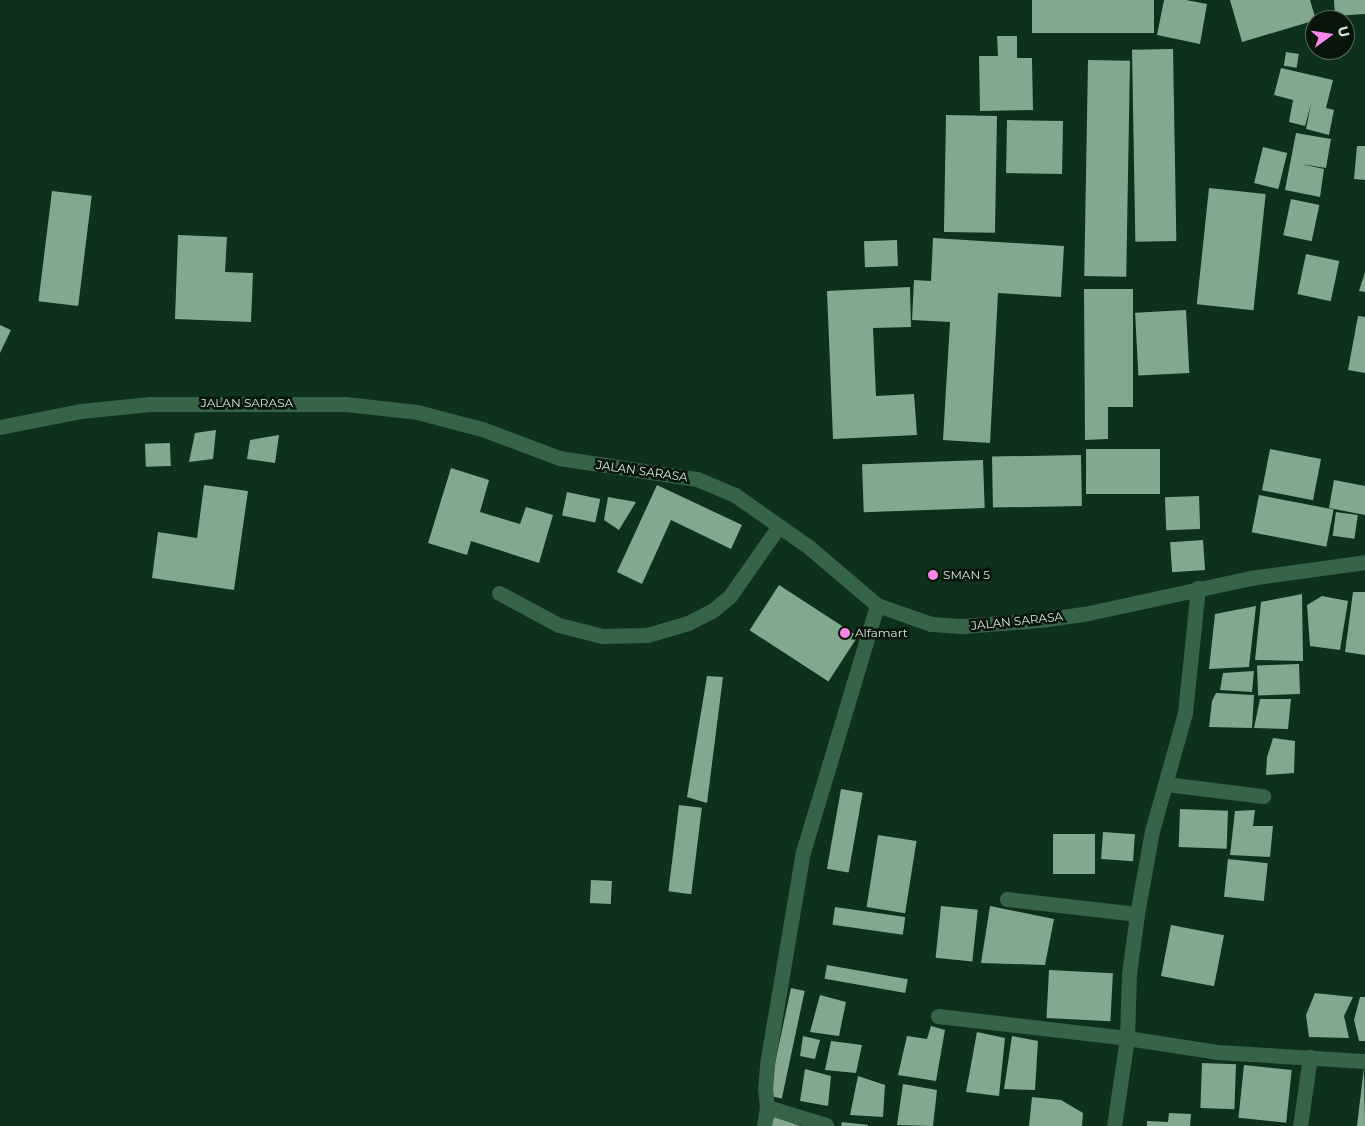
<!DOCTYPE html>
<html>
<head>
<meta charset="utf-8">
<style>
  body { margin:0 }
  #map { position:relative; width:1365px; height:1126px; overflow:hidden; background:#0d311b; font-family:Montserrat,sans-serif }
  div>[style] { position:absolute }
  .building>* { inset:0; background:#82a88d; transform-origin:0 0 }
  .minor>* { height:15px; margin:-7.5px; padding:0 7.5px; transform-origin:7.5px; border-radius:7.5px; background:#366446 }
  .dots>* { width:14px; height:14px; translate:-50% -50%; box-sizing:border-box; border:2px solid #07150b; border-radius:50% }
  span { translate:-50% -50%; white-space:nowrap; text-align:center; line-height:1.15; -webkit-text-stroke:5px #07150b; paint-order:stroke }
  .street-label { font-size:12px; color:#d4e7d9 }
  .poi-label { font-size:12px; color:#d4e7d9 }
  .left { translate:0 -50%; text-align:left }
  .north { position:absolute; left:1305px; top:10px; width:50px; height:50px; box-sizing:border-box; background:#07150b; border:1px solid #59695d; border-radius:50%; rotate:76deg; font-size:14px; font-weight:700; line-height:20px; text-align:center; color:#d4e7d9 }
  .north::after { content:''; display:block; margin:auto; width:18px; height:22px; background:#fa87e7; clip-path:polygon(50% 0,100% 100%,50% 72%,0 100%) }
</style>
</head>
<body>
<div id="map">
  <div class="building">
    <div style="left:1032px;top:0;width:122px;height:33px"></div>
    <div style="clip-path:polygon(1164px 0,1186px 0,1207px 4px,1200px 44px,1157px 35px)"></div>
    <div style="clip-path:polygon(1230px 0,1310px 0,1316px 20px,1242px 42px)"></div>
    <div style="clip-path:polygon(1334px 0,1365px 0,1365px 14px,1335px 16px)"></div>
    <div style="clip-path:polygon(997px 36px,1017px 36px,1017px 58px,1032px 58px,1033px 110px,980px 111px,979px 56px,998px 56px)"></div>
    <div style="left:1173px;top:49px;width:192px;height:41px;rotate:89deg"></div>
    <div style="left:1286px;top:52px;width:13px;height:14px;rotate:9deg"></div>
    <div style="left:1088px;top:60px;width:42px;height:216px;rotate:1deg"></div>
    <div style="clip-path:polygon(1281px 68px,1333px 80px,1326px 108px,1334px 110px,1329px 135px,1306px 129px,1311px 104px,1305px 126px,1289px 122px,1293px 100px,1274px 95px)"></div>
    <div style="left:946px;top:115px;width:51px;height:117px;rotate:1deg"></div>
    <div style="left:1007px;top:120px;width:56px;height:53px;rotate:1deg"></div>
    <div style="clip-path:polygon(1296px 133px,1331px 139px,1326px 168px,1301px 164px,1324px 169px,1320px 197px,1285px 190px)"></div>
    <div style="clip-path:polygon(1357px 146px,1365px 146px,1365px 180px,1354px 179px)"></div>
    <div style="left:1263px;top:147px;width:25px;height:37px;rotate:14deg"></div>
    <div style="left:1209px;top:188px;width:57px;height:117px;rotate:6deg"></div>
    <div style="left:52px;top:191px;width:40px;height:111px;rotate:7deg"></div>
    <div style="left:1291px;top:199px;width:29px;height:37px;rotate:12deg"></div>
    <div style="clip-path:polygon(178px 235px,227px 237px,225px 272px,253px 273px,251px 322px,175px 319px)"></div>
    <div style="clip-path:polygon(933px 238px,1064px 246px,1061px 297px,998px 293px,990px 443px,943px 440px,950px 322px,912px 320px,914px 280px,931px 281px)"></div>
    <div style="left:897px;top:240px;width:26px;height:33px;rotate:88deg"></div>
    <div style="left:1306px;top:254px;width:34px;height:41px;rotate:12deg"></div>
    <div style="clip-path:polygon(1365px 272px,1365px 292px,1359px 291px)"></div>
    <div style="clip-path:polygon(910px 287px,911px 327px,873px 328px,876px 396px,914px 394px,917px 435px,833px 439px,827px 291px)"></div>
    <div style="clip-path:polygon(1084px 289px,1133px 289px,1133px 407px,1108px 407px,1108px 439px,1085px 440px)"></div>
    <div style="left:1186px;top:310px;width:63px;height:51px;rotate:87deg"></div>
    <div style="clip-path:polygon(1358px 316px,1365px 317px,1365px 373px,1348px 370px)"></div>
    <div style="clip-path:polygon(0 325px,11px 330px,0 353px)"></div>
    <div style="clip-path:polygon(216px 430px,213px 459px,189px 462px,195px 433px)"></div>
    <div style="clip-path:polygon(279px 435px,275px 463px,247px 459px,250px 440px)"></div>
    <div style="left:170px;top:443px;width:23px;height:25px;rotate:88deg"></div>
    <div style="left:1160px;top:449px;width:45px;height:74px;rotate:90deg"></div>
    <div style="left:1270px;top:449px;width:52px;height:42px;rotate:11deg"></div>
    <div style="left:1081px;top:455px;width:51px;height:89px;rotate:89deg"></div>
    <div style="left:983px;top:460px;width:48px;height:121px;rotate:88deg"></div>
    <div style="clip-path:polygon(451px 468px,489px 480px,480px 512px,520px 524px,526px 507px,553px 515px,539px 563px,471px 541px,467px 555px,428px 543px)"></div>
    <div style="clip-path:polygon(1334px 480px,1365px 486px,1365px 515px,1329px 508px)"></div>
    <div style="clip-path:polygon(204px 485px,248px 491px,234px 590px,152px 578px,158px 532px,197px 538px)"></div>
    <div style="clip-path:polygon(657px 485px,742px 525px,731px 549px,671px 520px,642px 584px,617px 572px)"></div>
    <div style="left:567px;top:492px;width:34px;height:24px;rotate:12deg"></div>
    <div style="left:1259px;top:495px;width:76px;height:38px;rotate:11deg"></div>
    <div style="left:1199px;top:496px;width:33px;height:34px;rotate:88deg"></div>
    <div style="clip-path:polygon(608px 497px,636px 502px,619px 530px,604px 520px)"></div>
    <div style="left:1336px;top:512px;width:22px;height:24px;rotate:8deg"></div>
    <div style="left:1203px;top:540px;width:30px;height:33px;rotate:86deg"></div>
    <div style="left:779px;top:585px;width:94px;height:54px;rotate:33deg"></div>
    <div style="clip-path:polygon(1353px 592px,1365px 592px,1365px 655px,1345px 652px)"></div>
    <div style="clip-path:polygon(1302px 594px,1303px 661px,1255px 660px,1261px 602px)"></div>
    <div style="clip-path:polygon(1322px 596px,1348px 601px,1340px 650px,1310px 646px,1307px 605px)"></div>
    <div style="clip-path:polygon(1256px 606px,1249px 667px,1209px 669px,1215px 614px)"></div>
    <div style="left:1299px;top:664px;width:30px;height:42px;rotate:88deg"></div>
    <div style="clip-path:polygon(1254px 671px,1252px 692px,1220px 690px,1223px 673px)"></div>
    <div style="clip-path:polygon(707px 676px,723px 677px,707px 803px,687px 797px)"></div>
    <div style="clip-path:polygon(1216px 693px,1254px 695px,1252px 728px,1209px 727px,1212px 701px)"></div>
    <div style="clip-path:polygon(1260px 699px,1291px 699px,1288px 729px,1254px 728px)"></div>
    <div style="clip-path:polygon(1273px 738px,1295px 741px,1294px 773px,1266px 775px,1267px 757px)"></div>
    <div style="left:841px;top:789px;width:22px;height:81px;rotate:10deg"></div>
    <div style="left:679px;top:805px;width:23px;height:87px;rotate:7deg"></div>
    <div style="left:1180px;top:809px;width:48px;height:38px;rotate:2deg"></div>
    <div style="clip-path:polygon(1255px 810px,1253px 826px,1273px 826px,1270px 857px,1230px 855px,1235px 811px)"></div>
    <div style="left:1103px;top:832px;width:32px;height:27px;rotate:4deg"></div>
    <div style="left:1053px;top:834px;width:42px;height:40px"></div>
    <div style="left:878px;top:835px;width:39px;height:73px;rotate:9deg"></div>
    <div style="left:1228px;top:859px;width:40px;height:38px;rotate:6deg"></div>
    <div style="left:591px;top:880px;width:21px;height:23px;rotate:3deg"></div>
    <div style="left:941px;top:906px;width:37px;height:52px;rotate:6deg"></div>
    <div style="clip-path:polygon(990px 906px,1054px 919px,1045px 965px,981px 963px)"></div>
    <div style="left:835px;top:907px;width:71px;height:18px;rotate:8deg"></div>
    <div style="left:1171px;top:925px;width:54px;height:52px;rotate:11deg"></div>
    <div style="left:827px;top:965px;width:82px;height:14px;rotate:10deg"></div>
    <div style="left:1049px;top:970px;width:64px;height:48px;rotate:3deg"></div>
    <div style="left:791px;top:988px;width:14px;height:110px;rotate:12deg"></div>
    <div style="clip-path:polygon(1315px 993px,1353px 997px,1344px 1016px,1349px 1038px,1309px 1037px,1306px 1015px)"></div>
    <div style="clip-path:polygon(820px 995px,846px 1002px,839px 1036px,810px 1032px)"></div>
    <div style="clip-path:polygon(1360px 997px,1365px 997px,1365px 1041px,1359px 1041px,1354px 1020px)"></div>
    <div style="clip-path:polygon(931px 1026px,945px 1030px,936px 1081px,898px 1075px,907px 1036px,927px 1039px)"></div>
    <div style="clip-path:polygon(977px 1032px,1005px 1038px,999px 1096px,966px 1092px)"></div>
    <div style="clip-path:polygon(803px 1036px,820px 1040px,815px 1059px,800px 1056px)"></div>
    <div style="clip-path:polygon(1012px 1036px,1038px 1041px,1035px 1090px,1004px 1089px)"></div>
    <div style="clip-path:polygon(831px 1041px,862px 1045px,856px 1073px,825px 1070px)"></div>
    <div style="left:1202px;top:1063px;width:34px;height:45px;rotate:2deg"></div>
    <div style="left:1244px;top:1065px;width:48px;height:53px;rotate:6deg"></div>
    <div style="clip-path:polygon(1364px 1067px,1365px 1126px,1357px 1126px)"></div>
    <div style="clip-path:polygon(805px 1069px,831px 1076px,828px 1106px,800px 1101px)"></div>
    <div style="clip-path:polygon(858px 1076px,885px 1085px,883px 1117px,850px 1115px)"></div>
    <div style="clip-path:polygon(903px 1084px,937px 1090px,933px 1126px,897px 1125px)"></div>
    <div style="clip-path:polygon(1032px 1097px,1061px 1100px,1083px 1113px,1082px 1126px,1029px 1126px)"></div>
    <div style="clip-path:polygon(1169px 1113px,1191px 1114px,1190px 1126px,1147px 1126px,1147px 1121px,1168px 1122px)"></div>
    <div style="clip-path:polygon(774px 1117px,801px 1126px,771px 1126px)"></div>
    <div style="clip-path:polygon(842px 1122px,868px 1125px,868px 1126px,841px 1126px)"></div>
  </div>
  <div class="minor">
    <div style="left:0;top:427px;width:83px;rotate:-11.2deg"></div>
    <div style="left:81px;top:411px;width:69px;rotate:-5.8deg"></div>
    <div style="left:150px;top:404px;width:195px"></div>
    <div style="left:345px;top:404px;width:72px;rotate:6.3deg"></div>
    <div style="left:417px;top:412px;width:67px;rotate:14.7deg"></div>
    <div style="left:482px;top:429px;width:82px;rotate:20.6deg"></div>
    <div style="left:559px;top:458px;width:140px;rotate:8.7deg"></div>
    <div style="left:697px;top:479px;width:41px;rotate:22.8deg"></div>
    <div style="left:735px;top:495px;width:54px;rotate:35.2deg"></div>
    <div style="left:779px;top:526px;width:38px;rotate:35deg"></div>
    <div style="left:810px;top:548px;width:88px;rotate:40.4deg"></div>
    <div style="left:877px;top:605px;width:57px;rotate:19.4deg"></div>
    <div style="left:931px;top:624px;width:32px;rotate:4deg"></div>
    <div style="left:963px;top:626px;width:76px;rotate:-4.5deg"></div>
    <div style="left:1039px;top:620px;width:45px;rotate:-7.6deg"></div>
    <div style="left:1084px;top:614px;width:170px;rotate:-12.2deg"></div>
    <div style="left:1250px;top:578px;width:116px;rotate:-7.9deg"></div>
    <div style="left:499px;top:593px;width:68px;rotate:28.1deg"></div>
    <div style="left:559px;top:625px;width:44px;rotate:14.3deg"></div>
    <div style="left:602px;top:636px;width:45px;rotate:-1.3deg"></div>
    <div style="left:647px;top:635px;width:43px;rotate:-16.3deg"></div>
    <div style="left:688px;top:623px;width:27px;rotate:-27deg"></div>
    <div style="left:712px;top:611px;width:23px;rotate:-40deg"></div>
    <div style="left:730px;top:596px;width:85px;rotate:-55deg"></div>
    <div style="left:1166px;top:784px;width:98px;rotate:7.1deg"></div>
    <div style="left:1007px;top:899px;width:131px;rotate:6.6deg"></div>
    <div style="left:938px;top:1016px;width:190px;rotate:6.6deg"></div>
    <div style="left:1127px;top:1038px;width:91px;rotate:8.8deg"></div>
    <div style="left:1217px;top:1052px;width:148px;rotate:3.5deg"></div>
    <div style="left:826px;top:1125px;width:62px;rotate:-163deg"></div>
    <div style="left:767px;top:1107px;width:18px;rotate:-96deg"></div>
    <div style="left:765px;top:1089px;width:25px;rotate:-85deg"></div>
    <div style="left:767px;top:1064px;width:215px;rotate:-80.4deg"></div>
    <div style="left:803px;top:852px;width:258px;rotate:-73.3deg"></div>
    <div style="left:764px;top:1126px;width:19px;rotate:-81deg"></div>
    <div style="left:1114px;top:1126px;width:89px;rotate:-81.6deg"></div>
    <div style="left:1127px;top:1038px;width:64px;rotate:-88.2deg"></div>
    <div style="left:1129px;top:974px;width:61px;rotate:-82.4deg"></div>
    <div style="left:1137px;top:914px;width:84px;rotate:-79.8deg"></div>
    <div style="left:1152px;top:831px;width:123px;rotate:-74.4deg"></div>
    <div style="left:1185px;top:713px;width:126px;rotate:-84.1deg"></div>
    <div style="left:1300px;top:1126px;width:70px;rotate:-81.8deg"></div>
  </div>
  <div class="dots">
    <div style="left:933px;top:575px;background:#fa87e7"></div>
    <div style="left:845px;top:633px;background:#fa87e7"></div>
  </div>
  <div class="street-label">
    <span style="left:247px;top:403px">JALAN SARASA</span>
    <span style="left:642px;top:471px;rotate:8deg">JALAN SARASA</span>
    <span style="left:1017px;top:621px;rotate:-6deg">JALAN SARASA</span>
  </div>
  <div class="poi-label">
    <span class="left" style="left:943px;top:575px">SMAN 5</span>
    <span class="left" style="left:855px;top:633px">Alfamart</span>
  </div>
  <div class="north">U</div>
</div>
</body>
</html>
